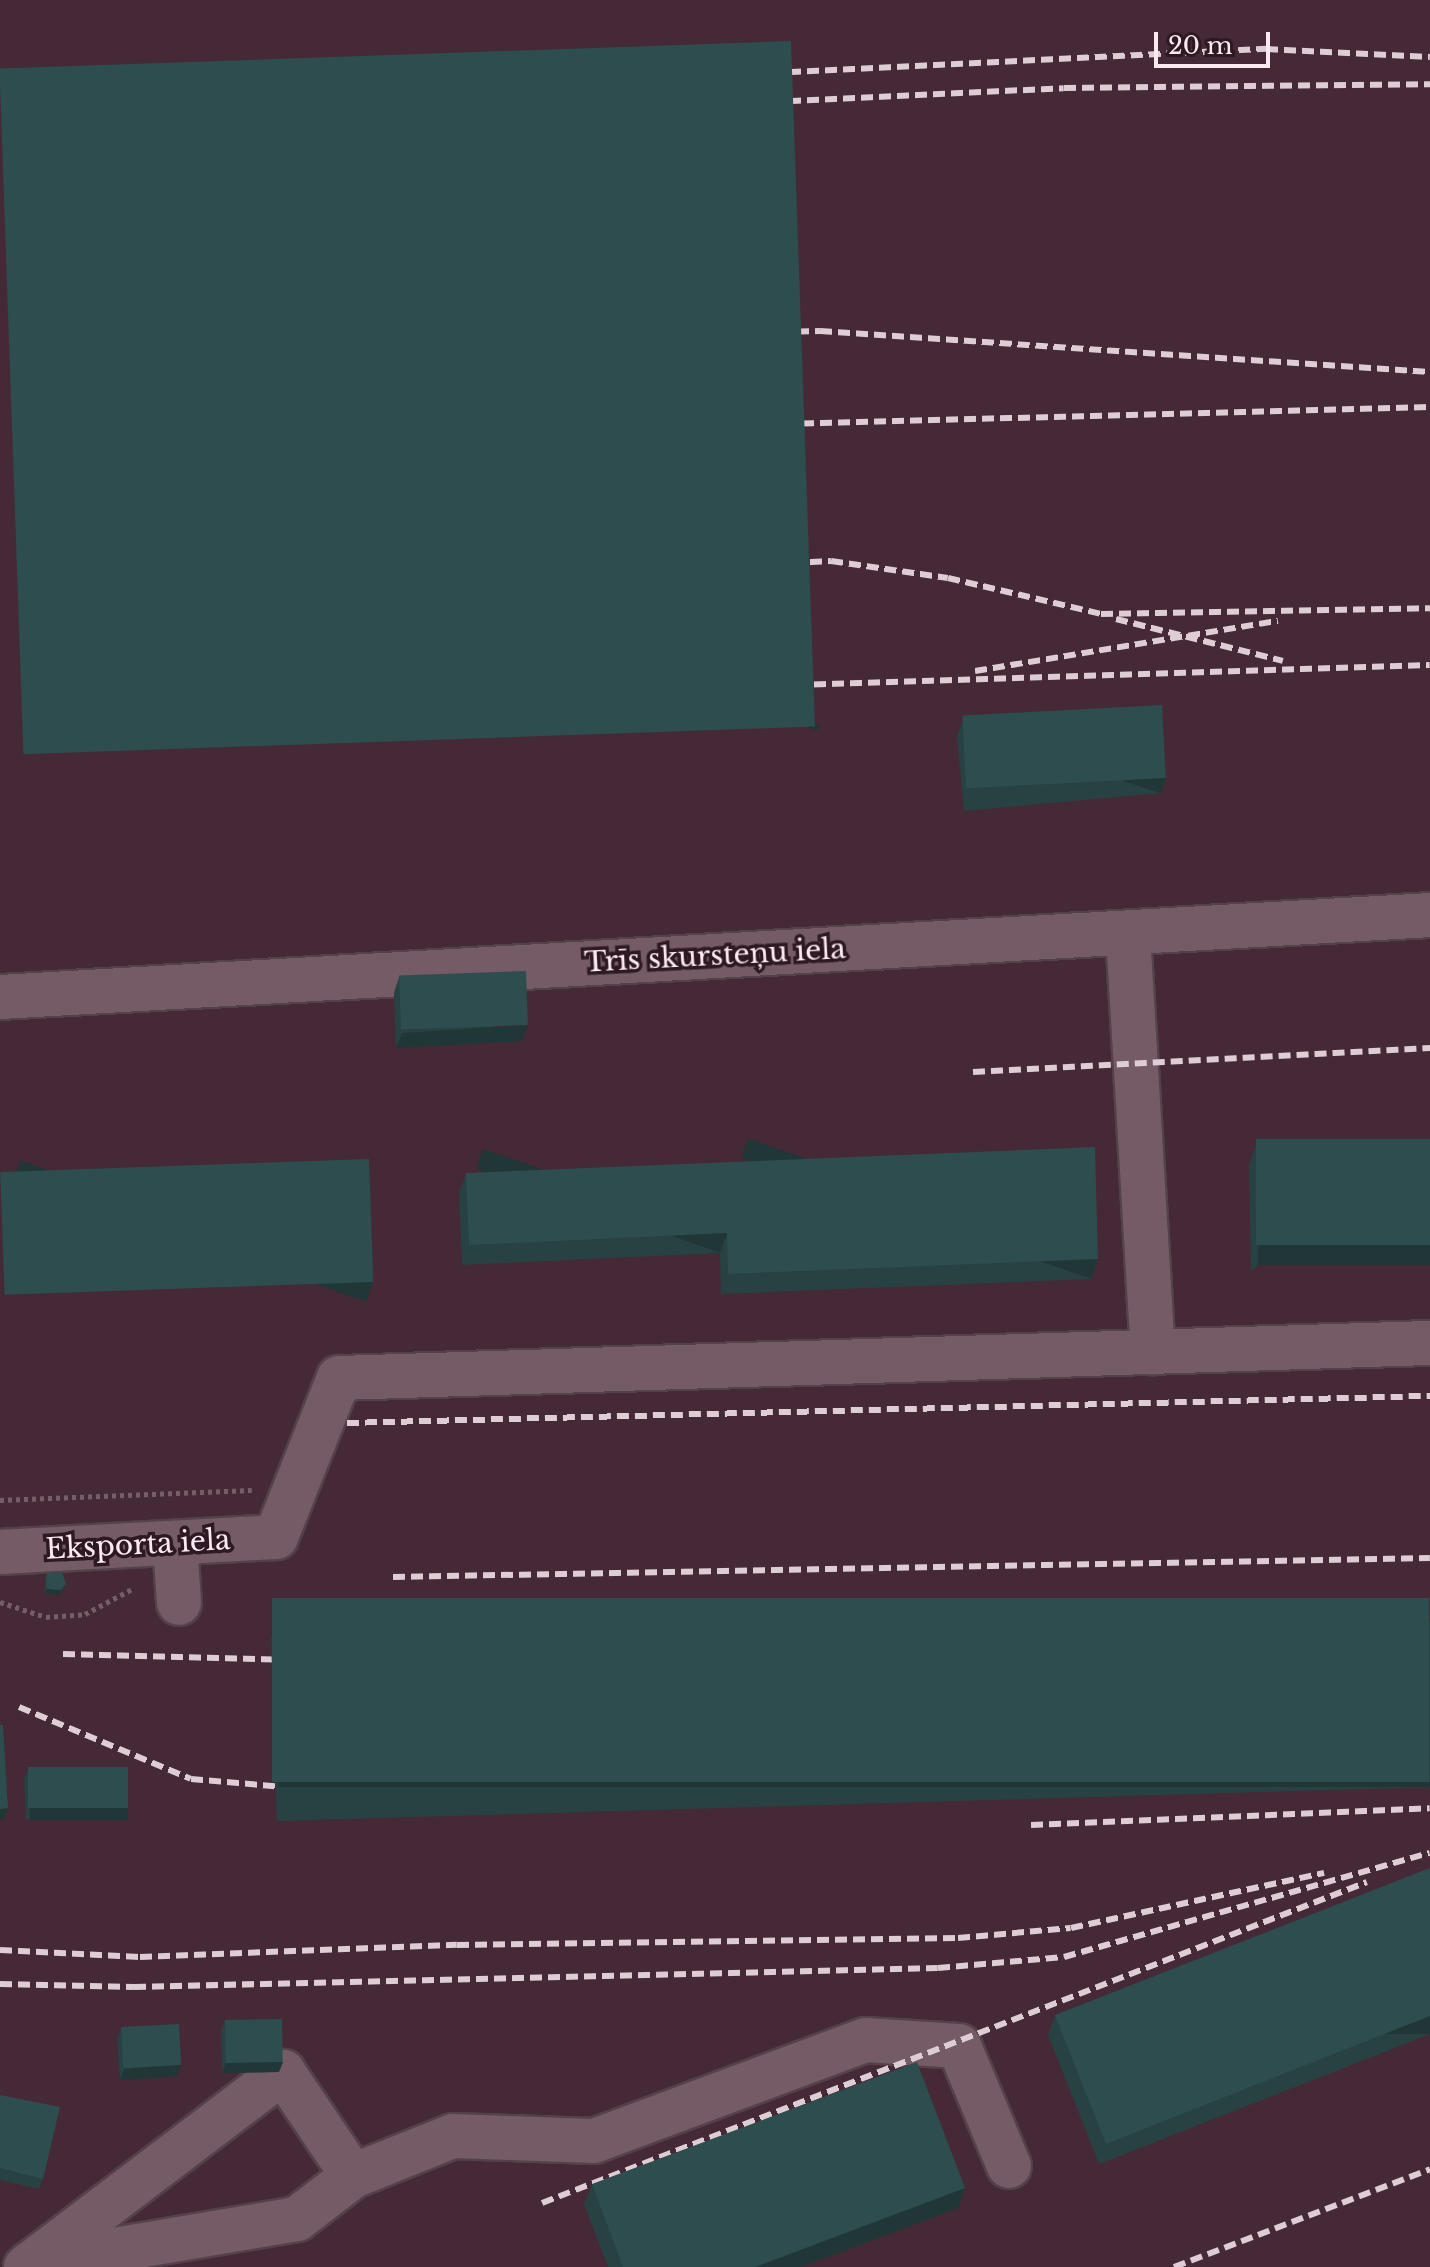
<!DOCTYPE html>
<html>
<head>
<meta charset="utf-8">
<style>
  body { margin:0 }
  #map { position:relative; width:1430px; height:2267px; overflow:hidden; background:#39232c; font-family:"Libre Baskerville",serif }
  div>[style] { position:absolute }
  .built>* { inset:0; background:#462936; transform-origin:0 0 }
  .path>* { height:5px; margin-top:-2.5px; transform-origin:0; background:repeating-linear-gradient(90deg,#745f68 0 4px,transparent 0 8px) }
  .roads { filter:drop-shadow(2px 0 #54414a) drop-shadow(-2px 0 #54414a) drop-shadow(0 2px #54414a) drop-shadow(0 -2px #54414a) }
  .minor>* { height:44px; margin:-22px; padding:0 22px; transform-origin:22px; border-radius:22px; background:#745b65 }
  .rail>* { height:6px; margin-top:-3px; transform-origin:0; background:repeating-linear-gradient(90deg,#decdd4 0 12px,transparent 0 18px) }
  .wall>* { inset:0; background:#284243 }
  .shaded-wall>* { inset:0; background:#203637; transform-origin:0 0 }
  .building>* { inset:0; background:#2e4d4e; transform-origin:0 0 }
  span { translate:-50% -50%; white-space:nowrap; text-align:center; line-height:1.15; -webkit-text-stroke:7px #2e1923; paint-order:stroke }
  .street-label { font-size:28px; color:#faeaf0 }
  .scale { position:absolute; left:1154px; top:32px; width:116px; height:36px; box-sizing:border-box; border:4px solid #faeaf0; border-top:0; padding-left:10px; font-size:24px; line-height:28px; white-space:nowrap; color:#faeaf0; -webkit-text-stroke:6px #2e1923; paint-order:stroke }
</style>
</head>
<body>
<div id="map">
  <div class="built">
    <div style="left:0;top:0;width:1430px;height:2267px"></div>
  </div>
  <div class="path">
    <div style="left:0;top:1500px;width:252px;rotate:-2.3deg"></div>
    <div style="left:0;top:1602px;width:48px;rotate:18.1deg"></div>
    <div style="left:46px;top:1617px;width:39px;rotate:-4deg"></div>
    <div style="left:85px;top:1614px;width:55px;rotate:-28deg"></div>
  </div>
  <div class="roads">
    <div class="minor">
      <div style="left:1128px;top:934px;width:419px;rotate:86.6deg"></div>
      <div style="left:0;top:997px;width:1432px;rotate:-3.28deg"></div>
      <div style="left:175px;top:1544px;width:59px;rotate:86.1deg"></div>
      <div style="left:0;top:1552px;width:276px;rotate:-3.1deg"></div>
      <div style="left:276px;top:1537px;width:171px;rotate:-68.4deg"></div>
      <div style="left:339px;top:1378px;width:1092px;rotate:-1.84deg"></div>
      <div style="left:353px;top:2176px;width:108px;rotate:-21.8deg"></div>
      <div style="left:453px;top:2136px;width:141px;rotate:2deg"></div>
      <div style="left:594px;top:2141px;width:290px;rotate:-20.4deg"></div>
      <div style="left:866px;top:2040px;width:93px;rotate:3.7deg"></div>
      <div style="left:959px;top:2046px;width:130px;rotate:67.4deg"></div>
      <div style="left:26px;top:2267px;width:5px;rotate:-37deg"></div>
      <div style="left:30px;top:2264px;width:318px;rotate:-37.2deg"></div>
      <div style="left:283px;top:2072px;width:125px;rotate:56.1deg"></div>
      <div style="left:353px;top:2176px;width:71px;rotate:142.5deg"></div>
      <div style="left:297px;top:2219px;width:271px;rotate:170.4deg"></div>
    </div>
  </div>
  <div class="rail">
    <div style="left:771px;top:73px;width:496px;rotate:-2.8deg"></div>
    <div style="left:1266px;top:49px;width:164px;rotate:2.8deg"></div>
    <div style="left:771px;top:102px;width:293px;rotate:-2.7deg"></div>
    <div style="left:1064px;top:88px;width:366px;rotate:-0.6deg"></div>
    <div style="left:779px;top:332px;width:41px;rotate:-1.4deg"></div>
    <div style="left:820px;top:331px;width:611px;rotate:3.85deg"></div>
    <div style="left:784px;top:424px;width:646px;rotate:-1.51deg"></div>
    <div style="left:792px;top:563px;width:39px;rotate:-3deg"></div>
    <div style="left:831px;top:561px;width:118px;rotate:8.3deg"></div>
    <div style="left:948px;top:578px;width:157px;rotate:13.2deg"></div>
    <div style="left:1101px;top:614px;width:329px;rotate:-1deg"></div>
    <div style="left:1116px;top:619px;width:172px;rotate:14.1deg"></div>
    <div style="left:975px;top:671px;width:307px;rotate:-9.4deg"></div>
    <div style="left:796px;top:685px;width:634px;rotate:-1.81deg"></div>
    <div style="left:973px;top:1072px;width:458px;rotate:-3deg"></div>
    <div style="left:347px;top:1423px;width:1083px;rotate:-1.43deg"></div>
    <div style="left:393px;top:1577px;width:1037px;rotate:-1.05deg"></div>
    <div style="left:63px;top:1654px;width:232px;rotate:1.5deg"></div>
    <div style="left:19px;top:1707px;width:186px;rotate:22.7deg"></div>
    <div style="left:191px;top:1779px;width:105px;rotate:4.9deg"></div>
    <div style="left:1031px;top:1825px;width:399px;rotate:-2.4deg"></div>
    <div style="left:0;top:1950px;width:140px;rotate:2.9deg"></div>
    <div style="left:140px;top:1957px;width:317px;rotate:-2.2deg"></div>
    <div style="left:457px;top:1945px;width:501px;rotate:-0.8deg"></div>
    <div style="left:958px;top:1938px;width:113px;rotate:-5.1deg"></div>
    <div style="left:1071px;top:1928px;width:259px;rotate:-12.3deg"></div>
    <div style="left:0;top:1984px;width:134px;rotate:1.3deg"></div>
    <div style="left:134px;top:1987px;width:804px;rotate:-1.35deg"></div>
    <div style="left:938px;top:1968px;width:126px;rotate:-5deg"></div>
    <div style="left:1064px;top:1957px;width:380px;rotate:-15.9deg"></div>
    <div style="left:542px;top:2203px;width:885px;rotate:-21.26deg"></div>
    <div style="left:1174px;top:2267px;width:274px;rotate:-20.9deg"></div>
  </div>
  <div class="wall">
    <div style="clip-path:polygon(963px 721px,1166px 778px,1161px 793px,964px 811px,957px 736px)"></div>
    <div style="clip-path:polygon(399px 977px,522px 1041px,396px 1048px,394px 993px)"></div>
    <div style="clip-path:polygon(1430px 1139px,1251px 1271px,1249px 1165px,1256px 1145px)"></div>
    <div style="clip-path:polygon(466px 1173px,1098px 1259px,1091px 1279px,721px 1294px,720px 1253px,462px 1265px,459px 1193px)"></div>
    <div style="clip-path:polygon(47px 1573px,64px 1589px,59px 1595px,45px 1594px,45px 1578px)"></div>
    <div style="clip-path:polygon(1430px 1621px,1430px 1787px,277px 1821px,271px 1638px,273px 1633px)"></div>
    <div style="clip-path:polygon(28px 1769px,128px 1808px,124px 1819px,26px 1819px,24px 1779px)"></div>
    <div style="clip-path:polygon(1430px 1868px,1430px 2034px,1099px 2164px,1048px 2035px,1055px 2015px)"></div>
    <div style="clip-path:polygon(225px 2020px,279px 2072px,222px 2073px,221px 2031px)"></div>
    <div style="clip-path:polygon(121px 2029px,177px 2076px,120px 2080px,117px 2039px)"></div>
    <div style="clip-path:polygon(0 2095px,43px 2179px,39px 2189px,0 2180px)"></div>
    <div style="clip-path:polygon(592px 2184px,965px 2188px,958px 2208px,801px 2267px,608px 2267px,584px 2204px)"></div>
  </div>
  <div class="shaded-wall">
    <div style="left:819px;top:726px;width:5px;height:820px;rotate:112deg"></div>
    <div style="left:1166px;top:778px;width:16px;height:198px;rotate:108deg"></div>
    <div style="clip-path:polygon(528px 1025px,522px 1041px,396px 1048px,402px 1033px)"></div>
    <div style="left:727px;top:1233px;width:21px;height:258px;rotate:109deg"></div>
    <div style="left:1430px;top:1245px;width:20px;height:172px;rotate:90deg"></div>
    <div style="left:1098px;top:1259px;width:21px;height:370px;rotate:109deg"></div>
    <div style="left:373px;top:1282px;width:21px;height:373px;rotate:109deg"></div>
    <div style="clip-path:polygon(66px 1584px,59px 1595px,45px 1594px,47px 1589px)"></div>
    <div style="left:1430px;top:1782px;width:5px;height:1152px;rotate:90deg"></div>
    <div style="clip-path:polygon(8px 1808px,4px 1819px,0 1819px,0 1809px)"></div>
    <div style="left:30px;top:1808px;width:98px;height:12px"></div>
    <div style="left:1430px;top:2016px;width:18px;height:348px;rotate:90deg"></div>
    <div style="clip-path:polygon(226px 2062px,283px 2062px,279px 2072px,222px 2073px)"></div>
    <div style="clip-path:polygon(181px 2065px,177px 2076px,120px 2080px,124px 2069px)"></div>
    <div style="clip-path:polygon(965px 2188px,958px 2208px,801px 2267px,755px 2267px)"></div>
  </div>
  <div class="building">
    <div style="left:791px;top:41px;width:686px;height:792px;rotate:88deg"></div>
    <div style="left:1162px;top:705px;width:73px;height:200px;rotate:87deg"></div>
    <div style="left:526px;top:971px;width:54px;height:127px;rotate:88deg"></div>
    <div style="left:1430px;top:1139px;width:106px;height:174px;rotate:90deg"></div>
    <div style="clip-path:polygon(1095px 1147px,1098px 1259px,728px 1274px,727px 1233px,469px 1245px,466px 1173px)"></div>
    <div style="left:369px;top:1159px;width:123px;height:369px;rotate:88deg"></div>
    <div style="clip-path:polygon(62px 1572px,66px 1584px,61px 1590px,47px 1589px,47px 1573px)"></div>
    <div style="left:1429px;top:1598px;width:184px;height:1157px;rotate:90deg"></div>
    <div style="clip-path:polygon(0 1725px,3px 1725px,8px 1808px,0 1809px)"></div>
    <div style="left:128px;top:1767px;width:41px;height:100px;rotate:90deg"></div>
    <div style="clip-path:polygon(1430px 1868px,1430px 2016px,1106px 2144px,1055px 2015px)"></div>
    <div style="left:282px;top:2019px;width:43px;height:57px;rotate:89deg"></div>
    <div style="left:179px;top:2024px;width:41px;height:58px;rotate:87deg"></div>
    <div style="clip-path:polygon(917px 2062px,965px 2188px,755px 2267px,623px 2267px,592px 2184px)"></div>
    <div style="clip-path:polygon(0 2095px,60px 2107px,43px 2179px,0 2168px)"></div>
  </div>
  <div class="street-label">
    <span style="left:715px;top:956px;rotate:-3deg">Trīs skursteņu iela</span>
    <span style="left:138px;top:1545px;rotate:-3deg">Eksporta iela</span>
  </div>
  <div class="scale">20 m</div>
</div>
</body>
</html>
